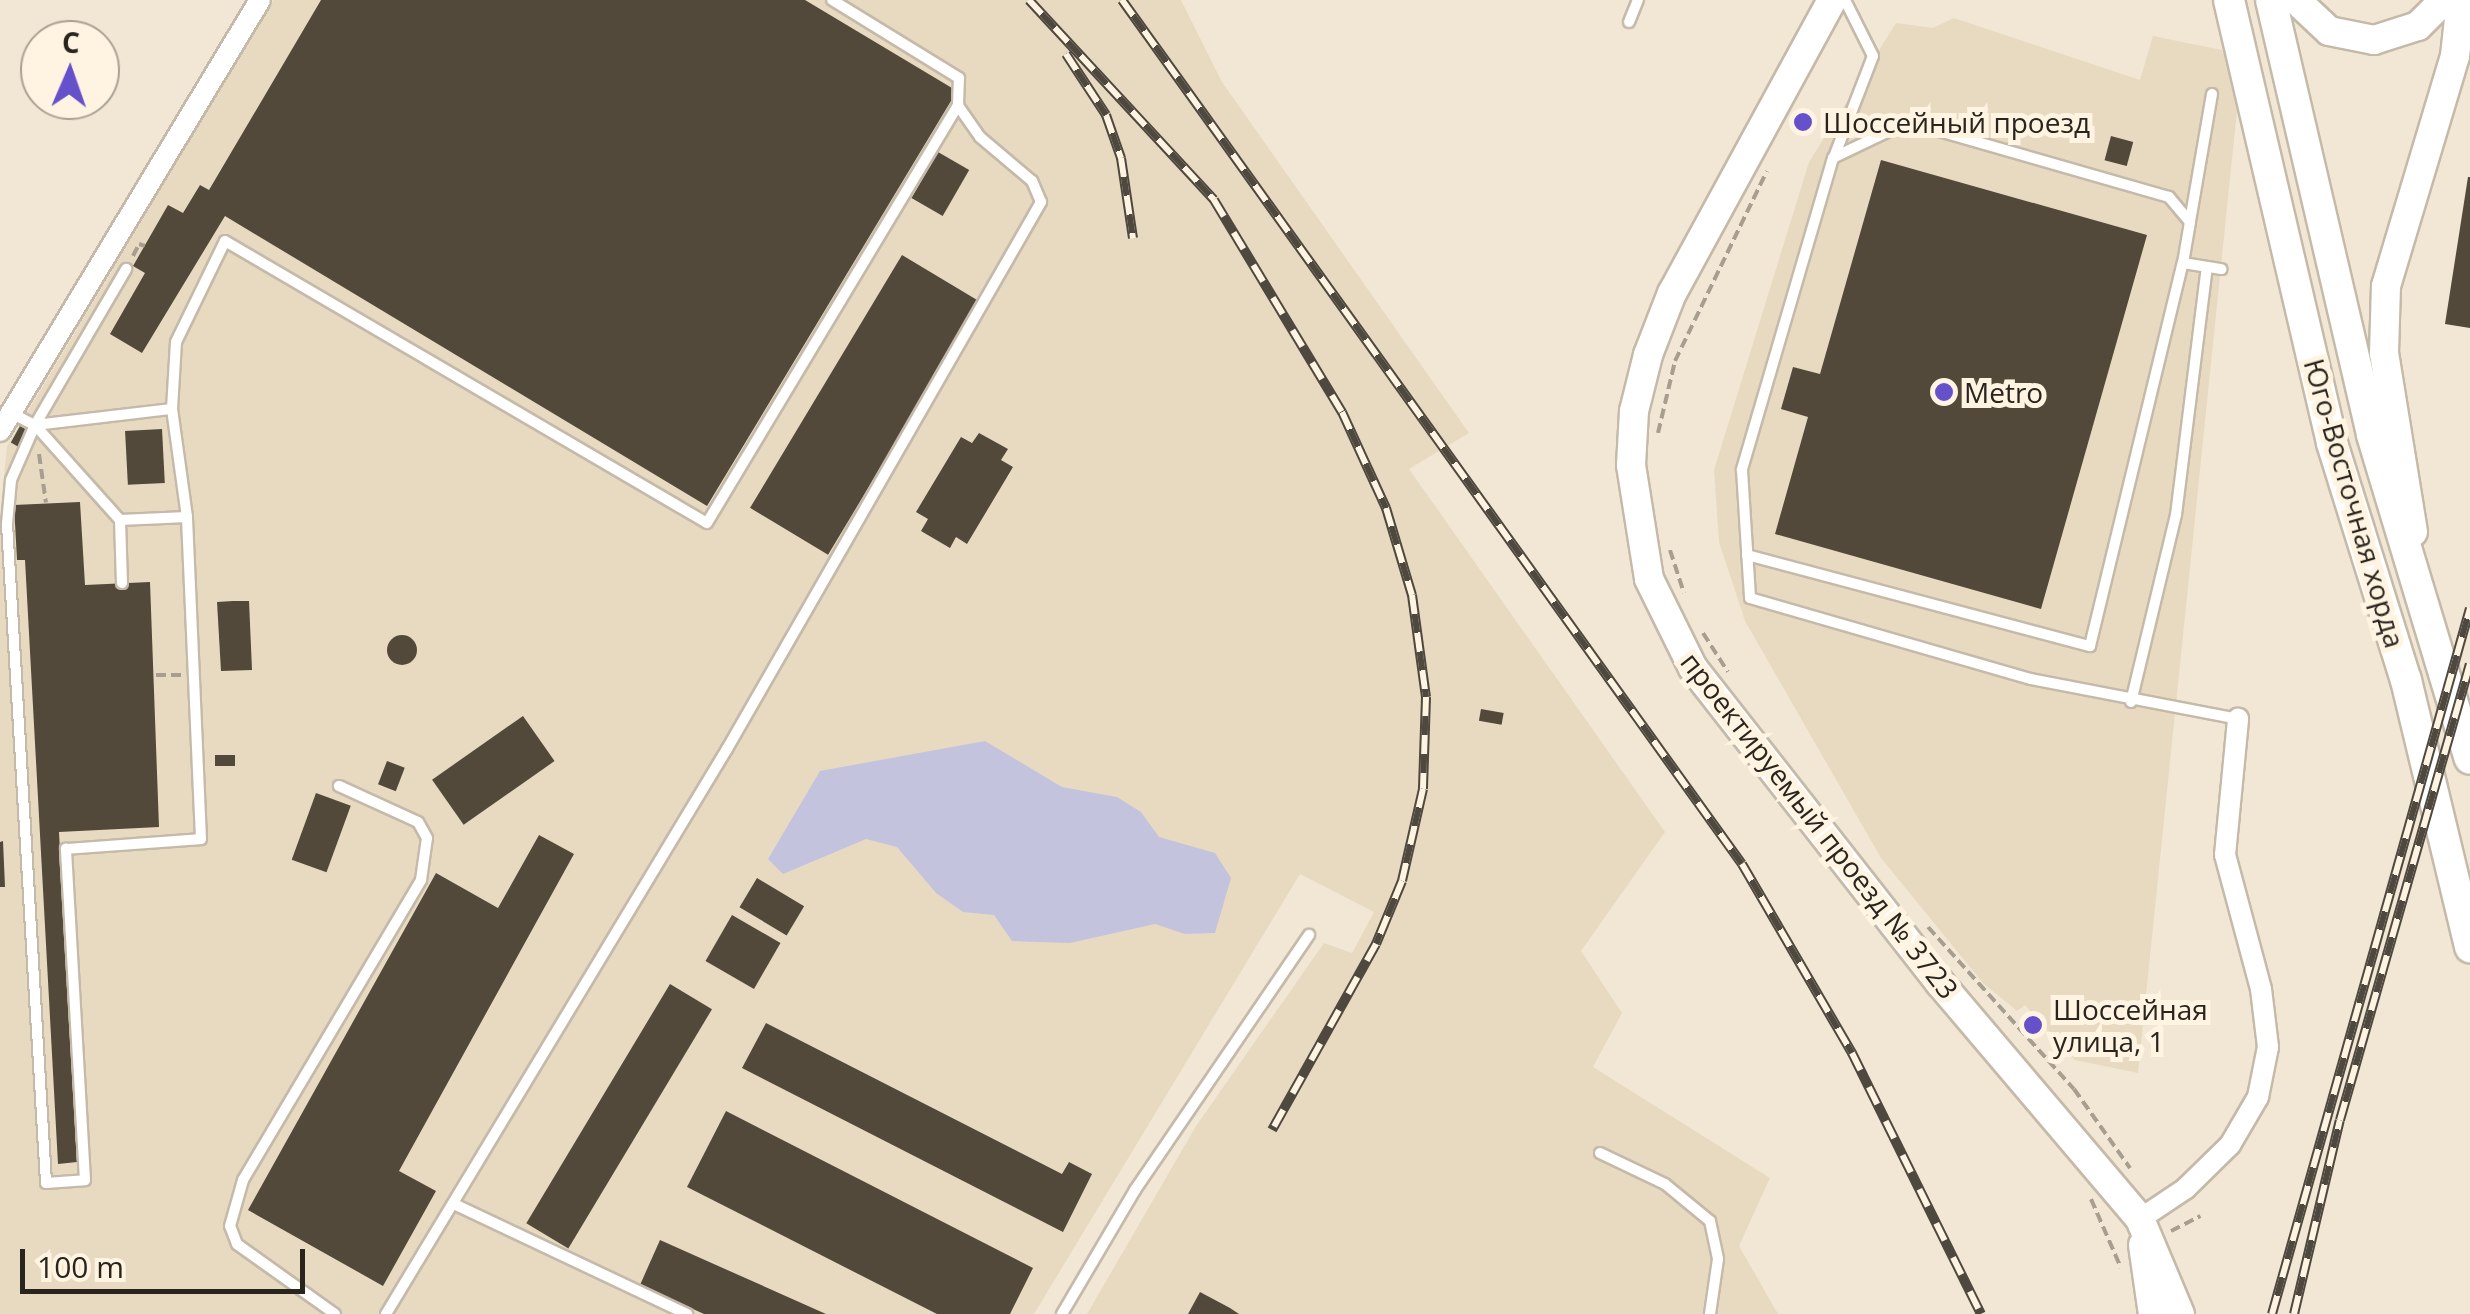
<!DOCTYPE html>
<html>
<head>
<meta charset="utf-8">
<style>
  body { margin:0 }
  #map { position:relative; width:2470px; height:1314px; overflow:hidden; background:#f2e7d5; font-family:"Open Sans",sans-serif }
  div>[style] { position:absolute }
  .built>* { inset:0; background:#e8dac1 }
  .green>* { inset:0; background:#c3c3de }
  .building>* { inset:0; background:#52493a; transform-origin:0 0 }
  .round { border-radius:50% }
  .path>* { height:4px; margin-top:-2px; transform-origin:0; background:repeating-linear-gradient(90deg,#a79e90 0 10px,transparent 0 15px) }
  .roads { filter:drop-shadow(2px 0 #c5baa9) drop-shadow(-2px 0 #c5baa9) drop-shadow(0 2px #c5baa9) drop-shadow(0 -2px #c5baa9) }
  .service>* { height:10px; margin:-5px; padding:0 5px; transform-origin:5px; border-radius:5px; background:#fff }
  .minor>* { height:20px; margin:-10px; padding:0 10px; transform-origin:10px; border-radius:10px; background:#fff }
  .secondary>* { height:28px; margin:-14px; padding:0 14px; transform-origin:14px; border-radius:14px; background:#fff }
  .primary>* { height:30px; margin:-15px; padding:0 15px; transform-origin:15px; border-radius:15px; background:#fff }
  .rail>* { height:10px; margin-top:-5px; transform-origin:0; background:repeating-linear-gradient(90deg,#fff4e2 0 19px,#4e483f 0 38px); box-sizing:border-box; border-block:2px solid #4e483f }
  .dots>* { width:28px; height:28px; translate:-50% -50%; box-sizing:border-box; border:5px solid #fff4e2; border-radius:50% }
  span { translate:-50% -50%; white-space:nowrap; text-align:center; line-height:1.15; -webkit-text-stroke:10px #fff4e2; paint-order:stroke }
  .poi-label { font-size:28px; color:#29251e }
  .left { translate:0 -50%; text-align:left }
  .street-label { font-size:28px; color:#29251e }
  .north { position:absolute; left:20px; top:20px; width:100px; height:100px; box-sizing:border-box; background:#fff4e2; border:2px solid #a9a194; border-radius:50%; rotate:2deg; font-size:28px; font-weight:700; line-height:40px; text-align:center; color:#29251e }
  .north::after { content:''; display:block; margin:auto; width:35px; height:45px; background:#6551ca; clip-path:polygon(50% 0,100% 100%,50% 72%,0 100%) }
  .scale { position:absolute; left:20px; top:1249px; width:285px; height:45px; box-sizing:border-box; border:5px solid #29251e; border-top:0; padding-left:12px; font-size:30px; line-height:35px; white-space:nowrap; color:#29251e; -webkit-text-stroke:8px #fff4e2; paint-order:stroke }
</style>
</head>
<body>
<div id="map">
  <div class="built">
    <div style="clip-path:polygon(274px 0,1181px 0,1222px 82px,1469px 433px,1409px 469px,1665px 832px,1581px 951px,1622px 1013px,1593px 1067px,1770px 1178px,1739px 1246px,1778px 1314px,1087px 1314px,1196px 1126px,1324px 943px,1352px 953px,1374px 912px,1300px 874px,1034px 1314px,0 1314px,0 516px,7px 446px)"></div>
    <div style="clip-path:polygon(1954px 18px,2140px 80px,2153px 36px,2222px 50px,2239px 91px,2138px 1073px,2075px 1060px,2025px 1005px,2017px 1011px,1983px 983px,1881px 858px,1745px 621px,1719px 542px,1714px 470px,1809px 162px,1896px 23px,1933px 28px)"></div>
  </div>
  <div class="green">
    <div style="clip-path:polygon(985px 741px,1062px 787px,1117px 797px,1141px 812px,1159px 837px,1215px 853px,1231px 878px,1215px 933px,1185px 934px,1155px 924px,1070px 943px,1012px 941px,994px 915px,963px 912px,936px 893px,897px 847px,866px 839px,783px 874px,768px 859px,820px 771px)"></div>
  </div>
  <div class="building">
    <div style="clip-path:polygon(321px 0,805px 0,957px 91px,707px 506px,225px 216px,142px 353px,110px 334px,145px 273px,133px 266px,168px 205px,183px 213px,200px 185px,209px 190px)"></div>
    <div style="left:2111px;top:136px;width:23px;height:25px;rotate:15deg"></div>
    <div style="left:938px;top:152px;width:36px;height:53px;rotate:30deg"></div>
    <div style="clip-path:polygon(1881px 160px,2147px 235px,2041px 609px,1775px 534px,1808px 417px,1781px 409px,1793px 367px,1820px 374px)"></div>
    <div style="clip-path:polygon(2468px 177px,2470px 177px,2470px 328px,2445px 324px)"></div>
    <div style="left:902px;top:255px;width:91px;height:295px;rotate:31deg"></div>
    <div style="left:20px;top:426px;width:13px;height:19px;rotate:29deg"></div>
    <div style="left:162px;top:429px;width:54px;height:37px;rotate:87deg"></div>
    <div style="clip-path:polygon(979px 433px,1008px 449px,1001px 460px,1013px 467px,967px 544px,956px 537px,950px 548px,921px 531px,928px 519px,916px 512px,961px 437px,972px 443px)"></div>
    <div style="clip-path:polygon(80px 502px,85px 585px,150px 582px,159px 827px,59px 832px,77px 1162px,58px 1164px,25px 560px,17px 560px,14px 505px)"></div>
    <div style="clip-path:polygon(233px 601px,249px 601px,252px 670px,221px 671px,217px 602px)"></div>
    <div class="round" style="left:387px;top:635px;width:30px;height:30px"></div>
    <div style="left:1481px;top:709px;width:23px;height:12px;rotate:10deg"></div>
    <div style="left:523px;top:716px;width:55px;height:111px;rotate:55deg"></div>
    <div style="left:235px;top:755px;width:11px;height:20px;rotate:90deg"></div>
    <div style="left:387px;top:761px;width:19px;height:25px;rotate:21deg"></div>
    <div style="left:316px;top:793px;width:37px;height:71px;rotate:20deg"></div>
    <div style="clip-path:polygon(539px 835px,574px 854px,399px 1171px,436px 1191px,383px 1286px,248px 1210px,436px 873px,498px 908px)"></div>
    <div style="clip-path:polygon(3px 841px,5px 887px,0 887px,0 842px)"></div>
    <div style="left:757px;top:878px;width:55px;height:34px;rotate:31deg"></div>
    <div style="left:732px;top:915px;width:56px;height:53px;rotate:30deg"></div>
    <div style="left:670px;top:984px;width:49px;height:279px;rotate:31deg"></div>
    <div style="clip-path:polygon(766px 1023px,1062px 1174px,1069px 1162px,1092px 1174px,1063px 1232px,742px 1068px)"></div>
    <div style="clip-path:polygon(726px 1111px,1033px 1268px,1010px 1314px,937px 1314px,687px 1187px)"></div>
    <div style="clip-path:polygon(660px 1240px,826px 1314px,704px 1314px,640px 1285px)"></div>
    <div style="clip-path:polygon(1200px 1292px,1230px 1308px,1239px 1314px,1188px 1314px)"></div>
  </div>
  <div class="path">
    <div style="left:133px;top:256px;width:13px;rotate:-63deg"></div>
    <div style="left:139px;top:244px;width:6px;rotate:18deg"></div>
    <div style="left:1658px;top:433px;width:74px;rotate:-76.7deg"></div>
    <div style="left:1675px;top:361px;width:211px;rotate:-64.2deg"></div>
    <div style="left:39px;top:454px;width:49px;rotate:81.9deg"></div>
    <div style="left:1670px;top:550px;width:45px;rotate:72deg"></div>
    <div style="left:1703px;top:633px;width:46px;rotate:57.3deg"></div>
    <div style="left:156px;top:675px;width:25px"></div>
    <div style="left:1928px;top:927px;width:218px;rotate:48deg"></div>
    <div style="left:2074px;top:1089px;width:97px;rotate:54.7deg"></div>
    <div style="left:2091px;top:1199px;width:75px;rotate:66.5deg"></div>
    <div style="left:2171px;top:1231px;width:33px;rotate:-27deg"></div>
  </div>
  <div class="roads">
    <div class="service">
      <div style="left:1629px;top:22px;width:24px;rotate:-68deg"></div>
      <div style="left:2212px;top:94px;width:130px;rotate:99.8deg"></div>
      <div style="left:2190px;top:222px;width:33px;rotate:-130deg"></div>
      <div style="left:2169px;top:197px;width:272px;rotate:-164deg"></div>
      <div style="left:1908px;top:122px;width:83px;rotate:154.4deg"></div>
      <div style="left:1833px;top:158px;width:325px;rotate:106.3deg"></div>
      <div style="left:1742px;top:470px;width:128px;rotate:86.4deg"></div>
      <div style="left:1750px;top:598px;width:292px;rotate:16.1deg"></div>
      <div style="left:2031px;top:679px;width:211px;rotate:10.9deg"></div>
      <div style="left:1834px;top:157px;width:108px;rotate:-68.9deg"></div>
      <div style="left:1873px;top:56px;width:63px;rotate:-116.6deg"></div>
      <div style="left:2183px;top:263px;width:42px;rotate:-80.3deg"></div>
      <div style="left:11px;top:413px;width:27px;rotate:27deg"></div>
      <div style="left:35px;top:425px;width:181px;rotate:-59.7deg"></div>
      <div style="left:35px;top:425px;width:60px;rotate:113.6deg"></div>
      <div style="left:11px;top:480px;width:44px;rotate:95.2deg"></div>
      <div style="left:7px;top:524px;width:660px;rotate:86.61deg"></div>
      <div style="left:46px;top:1183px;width:39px;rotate:-4deg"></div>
      <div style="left:85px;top:1180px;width:332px;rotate:-93.3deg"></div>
      <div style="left:66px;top:849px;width:135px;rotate:-4.2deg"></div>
      <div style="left:201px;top:839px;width:322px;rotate:-92.5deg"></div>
      <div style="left:187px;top:517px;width:109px;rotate:-97.9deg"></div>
      <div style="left:172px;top:409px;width:67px;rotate:-86.6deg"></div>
      <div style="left:176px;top:342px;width:112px;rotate:-64.1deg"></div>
      <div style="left:225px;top:241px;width:558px;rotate:30.33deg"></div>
      <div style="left:707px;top:523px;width:488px;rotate:-59deg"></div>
      <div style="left:35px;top:425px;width:127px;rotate:48.2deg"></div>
      <div style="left:120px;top:520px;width:67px;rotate:-2.6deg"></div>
      <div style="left:35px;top:425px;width:138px;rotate:-6.7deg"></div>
      <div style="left:120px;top:520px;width:63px;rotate:88.2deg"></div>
      <div style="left:1747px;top:555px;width:355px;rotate:14.9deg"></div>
      <div style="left:2090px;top:646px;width:394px;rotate:-76.4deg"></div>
      <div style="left:2183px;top:263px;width:39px;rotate:9deg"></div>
      <div style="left:2131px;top:702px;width:192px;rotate:-76.5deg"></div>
      <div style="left:2176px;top:515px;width:250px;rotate:-82.9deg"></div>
      <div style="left:1600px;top:1153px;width:72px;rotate:25.5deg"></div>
      <div style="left:1665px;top:1184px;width:58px;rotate:39.4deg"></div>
      <div style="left:1710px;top:1221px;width:39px;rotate:78deg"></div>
      <div style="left:1718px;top:1259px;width:56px;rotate:98.3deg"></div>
      <div style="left:454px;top:1204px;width:258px;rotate:25.3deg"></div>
      <div style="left:335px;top:1314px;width:120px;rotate:-144.5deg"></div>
      <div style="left:237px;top:1244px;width:19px;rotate:-111deg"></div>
      <div style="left:230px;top:1226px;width:48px;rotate:-74.2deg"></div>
      <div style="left:243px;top:1180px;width:349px;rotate:-59.3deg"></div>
      <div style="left:421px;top:880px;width:42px;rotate:-81.9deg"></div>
      <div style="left:427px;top:838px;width:18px;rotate:-119deg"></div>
      <div style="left:418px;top:822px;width:87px;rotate:-155.5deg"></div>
      <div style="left:386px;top:1314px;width:660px;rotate:-58.89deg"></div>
      <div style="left:727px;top:749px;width:631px;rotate:-60.14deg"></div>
      <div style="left:1041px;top:202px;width:23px;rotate:-113deg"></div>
      <div style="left:1032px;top:181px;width:68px;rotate:-139.8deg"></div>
      <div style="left:980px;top:137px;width:39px;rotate:-125deg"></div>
      <div style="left:958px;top:105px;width:27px;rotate:-88deg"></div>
      <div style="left:959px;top:78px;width:149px;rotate:-148.4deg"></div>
      <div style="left:1062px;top:1314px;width:144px;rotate:-59.5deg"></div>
      <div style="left:1135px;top:1190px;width:309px;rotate:-55.7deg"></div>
    </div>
    <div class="minor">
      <div style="left:0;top:431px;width:503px;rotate:-58.9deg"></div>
      <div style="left:2140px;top:1219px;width:54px;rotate:-33.7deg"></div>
      <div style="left:2185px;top:1189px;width:63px;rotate:-44.4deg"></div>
      <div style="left:2230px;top:1145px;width:56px;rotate:-59.7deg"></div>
      <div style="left:2258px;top:1097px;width:51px;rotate:-78.7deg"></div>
      <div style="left:2268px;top:1047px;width:58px;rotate:-96.9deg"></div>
      <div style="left:2261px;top:989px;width:139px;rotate:-105deg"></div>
      <div style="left:2225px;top:855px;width:137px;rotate:-84.5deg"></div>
    </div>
    <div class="secondary">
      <div style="left:1832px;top:0;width:334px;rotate:118.6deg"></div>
      <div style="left:1672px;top:293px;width:66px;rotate:111.2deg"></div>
      <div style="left:1648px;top:355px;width:58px;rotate:104deg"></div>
      <div style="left:1634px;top:411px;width:54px;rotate:93.2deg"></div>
      <div style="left:1631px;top:465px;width:115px;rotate:81deg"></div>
      <div style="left:1649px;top:579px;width:99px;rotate:63.7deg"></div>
      <div style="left:1693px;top:668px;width:400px;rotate:51.9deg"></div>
      <div style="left:1940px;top:983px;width:309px;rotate:49.7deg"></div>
      <div style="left:2140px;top:1219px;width:103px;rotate:67.2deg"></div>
      <div style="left:2296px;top:0;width:45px;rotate:43.2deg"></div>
      <div style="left:2329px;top:31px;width:46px;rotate:11.3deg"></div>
      <div style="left:2374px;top:40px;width:46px;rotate:-17.7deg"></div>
      <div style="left:2418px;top:26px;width:37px;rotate:-45deg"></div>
      <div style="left:2413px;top:532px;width:181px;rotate:-99.2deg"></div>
      <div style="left:2384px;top:353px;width:67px;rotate:-88.3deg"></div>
      <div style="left:2386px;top:286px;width:240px;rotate:-73.3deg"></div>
      <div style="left:2455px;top:56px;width:56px;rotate:-83.9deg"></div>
      <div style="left:2143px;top:1245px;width:70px;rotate:81.8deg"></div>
    </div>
    <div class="primary">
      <div style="left:2229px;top:0;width:455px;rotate:76.9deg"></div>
      <div style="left:2332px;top:443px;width:248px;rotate:72.7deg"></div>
      <div style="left:2406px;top:680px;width:275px;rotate:76.5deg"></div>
      <div style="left:2271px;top:0;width:447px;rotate:76.9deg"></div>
      <div style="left:2372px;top:435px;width:338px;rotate:73.2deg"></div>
    </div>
  </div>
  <div class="rail">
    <div style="left:1029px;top:0;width:272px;rotate:47.2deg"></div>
    <div style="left:1214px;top:200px;width:248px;rotate:58.9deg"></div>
    <div style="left:1342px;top:412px;width:106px;rotate:65.4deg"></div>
    <div style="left:1386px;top:508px;width:91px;rotate:73.4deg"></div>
    <div style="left:1412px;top:595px;width:103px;rotate:82.2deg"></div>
    <div style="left:1426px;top:697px;width:92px;rotate:91.9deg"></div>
    <div style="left:1423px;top:789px;width:94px;rotate:102.9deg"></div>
    <div style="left:1402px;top:881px;width:68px;rotate:112.4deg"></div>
    <div style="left:1376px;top:944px;width:213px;rotate:119.2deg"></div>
    <div style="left:1122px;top:0;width:1063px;rotate:54.34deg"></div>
    <div style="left:1742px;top:864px;width:219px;rotate:59.8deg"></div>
    <div style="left:1852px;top:1053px;width:291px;rotate:63.7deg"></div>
    <div style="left:1066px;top:54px;width:73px;rotate:56.7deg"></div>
    <div style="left:1106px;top:115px;width:46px;rotate:70.8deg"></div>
    <div style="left:1121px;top:158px;width:81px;rotate:81.5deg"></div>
    <div style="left:2272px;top:1314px;width:733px;rotate:-74.33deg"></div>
    <div style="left:2294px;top:1314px;width:199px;rotate:-76.7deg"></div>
    <div style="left:2340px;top:1120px;width:474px;rotate:-74.1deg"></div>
  </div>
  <div class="dots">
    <div style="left:1803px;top:122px;background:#6551ca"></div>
    <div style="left:1944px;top:392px;background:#6551ca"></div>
    <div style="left:2033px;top:1025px;background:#6551ca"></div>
  </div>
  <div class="poi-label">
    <span class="left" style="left:1823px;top:122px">Шоссейный проезд</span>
    <span class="left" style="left:1964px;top:392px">Metro</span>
    <span class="left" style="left:2053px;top:1025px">Шоссейная<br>улица, 1</span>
  </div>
  <div class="street-label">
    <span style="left:2355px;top:503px;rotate:74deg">Юго-Восточная хорда</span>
    <span style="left:1820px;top:825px;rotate:52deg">проектируемый проезд № 3723</span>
  </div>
  <div class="north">С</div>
  <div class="scale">100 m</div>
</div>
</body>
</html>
